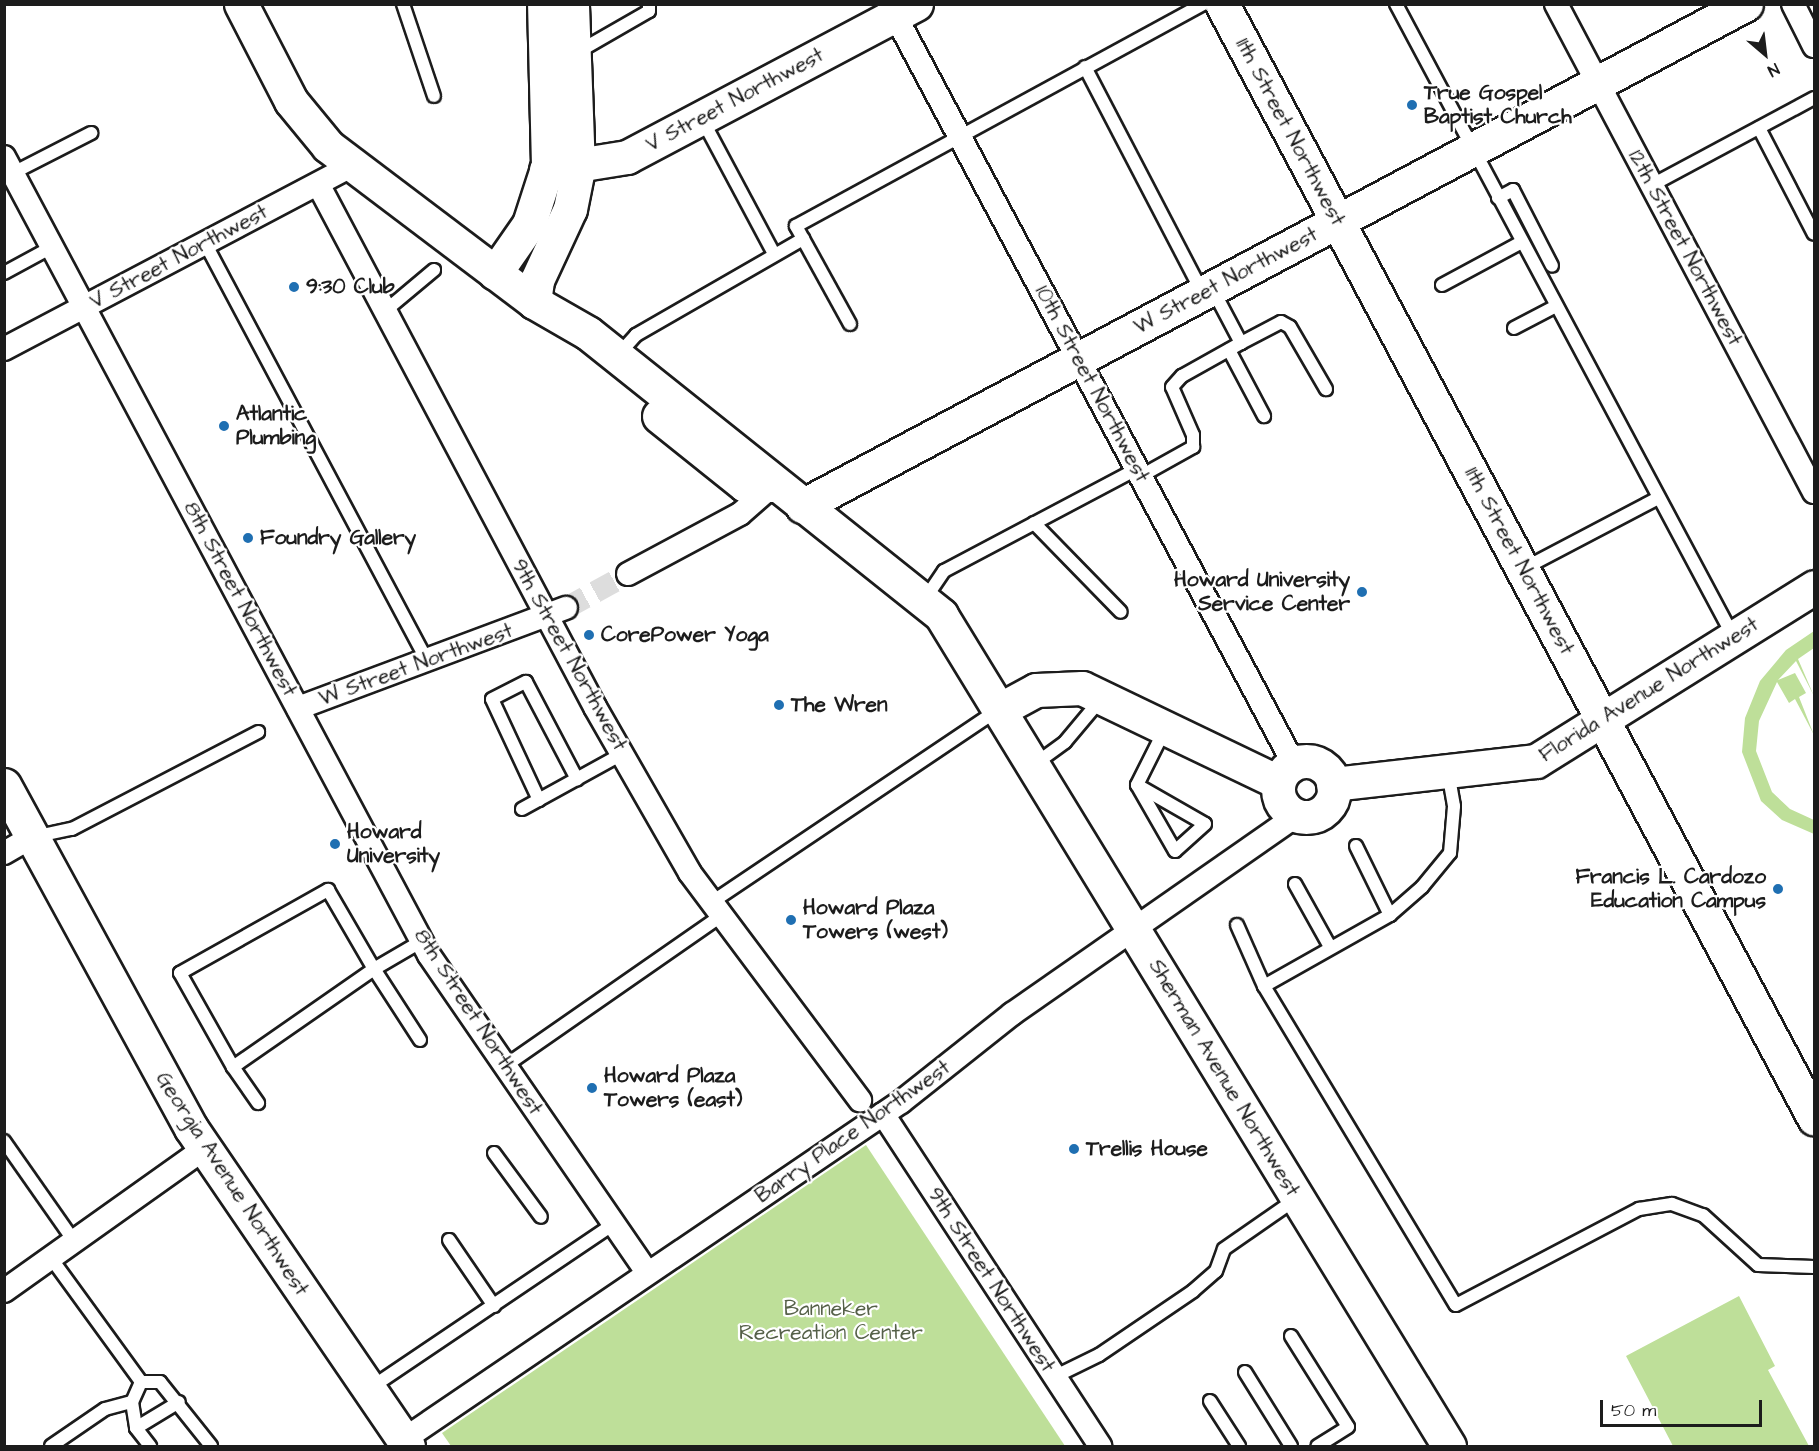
<!DOCTYPE html>
<html>
<head>
<meta charset="utf-8">
<style>
  body { margin:0 }
  #map { position:relative; width:1819px; height:1451px; overflow:hidden; background:#fff; font-family:"Architects Daughter",sans-serif }
  div>[style] { position:absolute }
  .green>* { inset:0; background:#bedf99 }
  .street-tunnel>* { height:22px; margin-top:-11px; transform-origin:0; background:repeating-linear-gradient(90deg,#ddd 0 22px,transparent 0 33px) }
  .roads { filter:drop-shadow(2px 0 #1c1c1c) drop-shadow(-2px 0 #1c1c1c) drop-shadow(0 2px #1c1c1c) drop-shadow(0 -2px #1c1c1c) }
  .lane>* { height:12px; margin:-6px; padding:0 6px; transform-origin:6px; border-radius:6px; background:#fff }
  .street>* { height:22px; margin:-11px; padding:0 11px; transform-origin:11px; border-radius:11px; background:#fff }
  .secondary>* { height:33px; margin:-16.5px; padding:0 16.5px; transform-origin:16.5px; border-radius:16.5px; background:#fff }
  .secondary>.ring { margin:-16.5px; padding:0; box-sizing:content-box; background:none; border:33px solid #fff; border-radius:50% }
  .highway>* { height:33px; margin:-16.5px; padding:0 16.5px; transform-origin:16.5px; border-radius:16.5px; background:#fff }
  .dots>* { width:16px; height:16px; translate:-50% -50%; box-sizing:border-box; border:3px solid #fff; border-radius:50% }
  span { translate:-50% -50%; white-space:nowrap; text-align:center; line-height:1.15; -webkit-text-stroke:4.5px #fff; paint-order:stroke }
  .poi-label { font-size:21px; color:#1c1c1c; font-weight:700 }
  .left { translate:0 -50%; text-align:left }
  .right { translate:-100% -50%; text-align:right }
  .street-label { font-size:21px; color:#1c1c1c }
  .park-label { font-size:21px; color:#556048 }
  .frame { position:absolute; inset:0; border:6px solid #1c1c1c; pointer-events:none }
  .north { position:absolute; left:1735px; top:24px; width:60px; height:60px; -webkit-text-stroke:4px #fff; paint-order:stroke; rotate:152deg; font-size:16px; font-weight:700; line-height:24px; text-align:center; color:#1c1c1c }
  .north::after { content:''; display:block; margin:auto; width:21px; height:27px; background:#1c1c1c; clip-path:polygon(50% 0,100% 100%,50% 72%,0 100%) }
  .scale { position:absolute; left:1600px; top:1400px; width:162px; height:27px; box-sizing:border-box; border:3px solid #1c1c1c; border-top:0; padding-left:8px; font-size:18px; line-height:21px; white-space:nowrap; color:#1c1c1c; -webkit-text-stroke:4px #fff; paint-order:stroke }
</style>
</head>
<body>
<div id="map">
  <div class="green">
    <div style="clip-path:polygon(1814px 631px,1814px 648px,1798px 659px,1814px 696px,1796px 661px,1778px 680px,1795px 673px,1806px 693px,1799px 697px,1814px 735px,1795px 699px,1789px 703px,1777px 682px,1759px 721px,1756px 751px,1772px 792px,1790px 809px,1814px 820px,1814px 834px,1782px 820px,1761px 801px,1742px 752px,1745px 718px,1760px 681px,1786px 650px)"></div>
    <div style="clip-path:polygon(866px 1145px,1065px 1446px,451px 1446px,442px 1433px)"></div>
    <div style="clip-path:polygon(1739px 1296px,1775px 1366px,1768px 1370px,1809px 1446px,1673px 1446px,1626px 1356px)"></div>
  </div>
  <div class="street-tunnel">
    <div style="left:566px;top:608px;width:71px;rotate:-28.7deg"></div>
  </div>
  <div class="roads">
    <div class="lane">
      <div style="left:403px;top:4px;width:97px;rotate:71.4deg"></div>
      <div style="left:1396px;top:4px;width:716px;rotate:61.93deg"></div>
      <div style="left:576px;top:53px;width:84px;rotate:-29.9deg"></div>
      <div style="left:649px;top:11px;width:7px;rotate:-90deg"></div>
      <div style="left:1085px;top:67px;width:254px;rotate:62.5deg"></div>
      <div style="left:702px;top:119px;width:153px;rotate:61.9deg"></div>
      <div style="left:1759px;top:128px;width:119px;rotate:62.6deg"></div>
      <div style="left:13px;top:173px;width:88px;rotate:-27.1deg"></div>
      <div style="left:1652px;top:185px;width:184px;rotate:-28.2deg"></div>
      <div style="left:1498px;top:198px;width:17px;rotate:-28deg"></div>
      <div style="left:1513px;top:190px;width:85px;rotate:62.8deg"></div>
      <div style="left:205px;top:243px;width:473px;rotate:62deg"></div>
      <div style="left:4px;top:273px;width:55px;rotate:-28.4deg"></div>
      <div style="left:1442px;top:285px;width:91px;rotate:-28.3deg"></div>
      <div style="left:1213px;top:290px;width:60px;rotate:62.2deg"></div>
      <div style="left:1241px;top:343px;width:45px;rotate:-27.7deg"></div>
      <div style="left:1281px;top:322px;width:10px;rotate:29deg"></div>
      <div style="left:1290px;top:327px;width:72px;rotate:59.9deg"></div>
      <div style="left:385px;top:311px;width:64px;rotate:-39.9deg"></div>
      <div style="left:850px;top:324px;width:112px;rotate:-118.9deg"></div>
      <div style="left:796px;top:226px;width:464px;rotate:-28.6deg"></div>
      <div style="left:1514px;top:328px;width:47px;rotate:-27.6deg"></div>
      <div style="left:1229px;top:350px;width:75px;rotate:62.1deg"></div>
      <div style="left:618px;top:355px;width:27px;rotate:-48deg"></div>
      <div style="left:636px;top:335px;width:193px;rotate:-29.9deg"></div>
      <div style="left:1141px;top:476px;width:60px;rotate:-29.1deg"></div>
      <div style="left:1193px;top:447px;width:12px;rotate:-90deg"></div>
      <div style="left:1193px;top:435px;width:52px;rotate:-113.6deg"></div>
      <div style="left:1172px;top:387px;width:15px;rotate:-48deg"></div>
      <div style="left:1182px;top:376px;width:68px;rotate:-29.2deg"></div>
      <div style="left:1034px;top:523px;width:124px;rotate:45.7deg"></div>
      <div style="left:1523px;top:569px;width:153px;rotate:-27.7deg"></div>
      <div style="left:925px;top:599px;width:34px;rotate:-56deg"></div>
      <div style="left:944px;top:571px;width:218px;rotate:-27.9deg"></div>
      <div style="left:1035px;top:764px;width:37px;rotate:-36deg"></div>
      <div style="left:1065px;top:742px;width:56px;rotate:-50.1deg"></div>
      <div style="left:1137px;top:785px;width:78px;rotate:29.8deg"></div>
      <div style="left:1205px;top:824px;width:40px;rotate:138deg"></div>
      <div style="left:1175px;top:851px;width:76px;rotate:-119.9deg"></div>
      <div style="left:1137px;top:785px;width:63px;rotate:-63.4deg"></div>
      <div style="left:539px;top:800px;width:111px;rotate:-115deg"></div>
      <div style="left:492px;top:699px;width:38px;rotate:-27deg"></div>
      <div style="left:526px;top:682px;width:110px;rotate:62.3deg"></div>
      <div style="left:522px;top:809px;width:114px;rotate:-28.8deg"></div>
      <div style="left:33px;top:837px;width:40px;rotate:-12deg"></div>
      <div style="left:72px;top:829px;width:210px;rotate:-27.5deg"></div>
      <div style="left:1356px;top:846px;width:77px;rotate:63.8deg"></div>
      <div style="left:1295px;top:884px;width:72px;rotate:60.9deg"></div>
      <div style="left:328px;top:890px;width:91px;rotate:59.8deg"></div>
      <div style="left:374px;top:969px;width:172px;rotate:145.2deg"></div>
      <div style="left:233px;top:1067px;width:108px;rotate:-119.4deg"></div>
      <div style="left:180px;top:973px;width:170px;rotate:-29.3deg"></div>
      <div style="left:715px;top:900px;width:341px;rotate:-33.9deg"></div>
      <div style="left:1237px;top:925px;width:67px;rotate:66.1deg"></div>
      <div style="left:1264px;top:986px;width:372px;rotate:59deg"></div>
      <div style="left:1456px;top:1305px;width:207px;rotate:-27.7deg"></div>
      <div style="left:1639px;top:1209px;width:33px;rotate:-9deg"></div>
      <div style="left:1672px;top:1204px;width:33px;rotate:20deg"></div>
      <div style="left:1703px;top:1215px;width:74px;rotate:42.3deg"></div>
      <div style="left:1758px;top:1265px;width:56px;rotate:2deg"></div>
      <div style="left:1264px;top:986px;width:145px;rotate:-29.4deg"></div>
      <div style="left:1390px;top:915px;width:43px;rotate:-41.2deg"></div>
      <div style="left:1422px;top:887px;width:44px;rotate:-50.5deg"></div>
      <div style="left:1450px;top:853px;width:47px;rotate:-85.1deg"></div>
      <div style="left:1454px;top:806px;width:35px;rotate:-100deg"></div>
      <div style="left:420px;top:1040px;width:85px;rotate:-122.9deg"></div>
      <div style="left:374px;top:969px;width:56px;rotate:-30.3deg"></div>
      <div style="left:505px;top:1066px;width:268px;rotate:-34.8deg"></div>
      <div style="left:233px;top:1067px;width:44px;rotate:55.2deg"></div>
      <div style="left:4px;top:1141px;width:122px;rotate:55deg"></div>
      <div style="left:494px;top:1153px;width:79px;rotate:53.7deg"></div>
      <div style="left:449px;top:1240px;width:80px;rotate:55.7deg"></div>
      <div style="left:51px;top:1258px;width:153px;rotate:54deg"></div>
      <div style="left:1291px;top:1336px;width:107px;rotate:57.9deg"></div>
      <div style="left:1348px;top:1427px;width:36px;rotate:148deg"></div>
      <div style="left:1245px;top:1372px;width:87px;rotate:58.1deg"></div>
      <div style="left:1054px;top:1377px;width:50px;rotate:-26.1deg"></div>
      <div style="left:1099px;top:1355px;width:114px;rotate:-34.2deg"></div>
      <div style="left:1193px;top:1291px;width:30px;rotate:-41deg"></div>
      <div style="left:1216px;top:1271px;width:23px;rotate:-70deg"></div>
      <div style="left:1224px;top:1249px;width:88px;rotate:-34.8deg"></div>
      <div style="left:141px;top:1382px;width:19px"></div>
      <div style="left:160px;top:1382px;width:82px;rotate:51.4deg"></div>
      <div style="left:141px;top:1382px;width:22px;rotate:114deg"></div>
      <div style="left:132px;top:1402px;width:26px;rotate:81deg"></div>
      <div style="left:136px;top:1428px;width:23px;rotate:52deg"></div>
      <div style="left:369px;top:1389px;width:295px;rotate:-34deg"></div>
      <div style="left:1210px;top:1401px;width:54px;rotate:57.2deg"></div>
      <div style="left:136px;top:1428px;width:50px;rotate:-31.2deg"></div>
      <div style="left:51px;top:1446px;width:65px;rotate:-34.4deg"></div>
      <div style="left:105px;top:1409px;width:28px;rotate:-15deg"></div>
    </div>
    <div class="street">
      <div style="left:889px;top:4px;width:861px;rotate:61.95deg"></div>
      <div style="left:1556px;top:4px;width:552px;rotate:62.14deg"></div>
      <div style="left:1793px;top:4px;width:47px;rotate:63.4deg"></div>
      <div style="left:4px;top:157px;width:904px;rotate:61.96deg"></div>
      <div style="left:429px;top:955px;width:385px;rotate:55.5deg"></div>
      <div style="left:318px;top:184px;width:592px;rotate:62.09deg"></div>
      <div style="left:595px;top:707px;width:191px;rotate:60.2deg"></div>
      <div style="left:690px;top:873px;width:284px;rotate:53.2deg"></div>
      <div style="left:4px;top:349px;width:395px;rotate:-27.8deg"></div>
      <div style="left:628px;top:574px;width:127px;rotate:-28.2deg"></div>
      <div style="left:740px;top:514px;width:44px;rotate:-41.3deg"></div>
      <div style="left:298px;top:708px;width:286px;rotate:-20.5deg"></div>
      <div style="left:4px;top:853px;width:32px;rotate:-30deg"></div>
      <div style="left:883px;top:1114px;width:397px;rotate:56.8deg"></div>
      <div style="left:4px;top:1291px;width:245px;rotate:-35.4deg"></div>
      <div style="left:403px;top:1440px;width:602px;rotate:-34.17deg"></div>
      <div style="left:901px;top:1102px;width:142px;rotate:-38.4deg"></div>
      <div style="left:1012px;top:1014px;width:346px;rotate:-34.9deg"></div>
    </div>
    <div class="secondary">
      <div style="left:241px;top:4px;width:109px;rotate:62.7deg"></div>
      <div style="left:291px;top:101px;width:58px;rotate:50.6deg"></div>
      <div style="left:328px;top:146px;width:258px;rotate:37.1deg"></div>
      <div style="left:534px;top:302px;width:62px;rotate:29.9deg"></div>
      <div style="left:588px;top:333px;width:452px;rotate:38.6deg"></div>
      <div style="left:941px;top:615px;width:974px;rotate:58.56deg"></div>
      <div style="left:1222px;top:4px;width:1262px;rotate:62.01deg"></div>
      <div style="left:546px;top:170px;width:82px;rotate:-9.1deg"></div>
      <div style="left:627px;top:157px;width:327px;rotate:-27.9deg"></div>
      <div style="left:495px;top:273px;width:60px;rotate:-55.2deg"></div>
      <div style="left:529px;top:224px;width:62px;rotate:-72.1deg"></div>
      <div style="left:548px;top:165px;width:161px;rotate:-91.4deg"></div>
      <div style="left:534px;top:302px;width:22px;rotate:-82deg"></div>
      <div style="left:537px;top:280px;width:78px;rotate:-65.1deg"></div>
      <div style="left:570px;top:209px;width:41px;rotate:-78.7deg"></div>
      <div style="left:578px;top:169px;width:165px;rotate:-92.1deg"></div>
      <div style="left:659px;top:416px;width:110px;rotate:38.7deg"></div>
      <div style="left:745px;top:485px;width:28px"></div>
      <div style="left:802px;top:506px;width:1069px;rotate:-28deg"></div>
      <div style="left:999px;top:710px;width:42px;rotate:-28.4deg"></div>
      <div style="left:1036px;top:690px;width:46px;rotate:-2.5deg"></div>
      <div style="left:1082px;top:688px;width:217px;rotate:25.6deg"></div>
      <div class="ring" style="left:1278px;top:761px;width:23px;height:23px"></div>
      <div style="left:1333px;top:784px;width:204px;rotate:-6.5deg"></div>
      <div style="left:1536px;top:761px;width:328px;rotate:-32deg"></div>
    </div>
    <div class="highway">
      <div style="left:4px;top:785px;width:391px;rotate:61.4deg"></div>
      <div style="left:191px;top:1128px;width:385px;rotate:55.7deg"></div>
    </div>
  </div>
  <div class="dots">
    <div style="left:1412px;top:105px;background:#1f6fb2"></div>
    <div style="left:294px;top:287px;background:#1f6fb2"></div>
    <div style="left:224px;top:426px;background:#1f6fb2"></div>
    <div style="left:248px;top:538px;background:#1f6fb2"></div>
    <div style="left:1362px;top:592px;background:#1f6fb2"></div>
    <div style="left:589px;top:635px;background:#1f6fb2"></div>
    <div style="left:779px;top:705px;background:#1f6fb2"></div>
    <div style="left:335px;top:844px;background:#1f6fb2"></div>
    <div style="left:1778px;top:889px;background:#1f6fb2"></div>
    <div style="left:791px;top:920px;background:#1f6fb2"></div>
    <div style="left:592px;top:1088px;background:#1f6fb2"></div>
    <div style="left:1074px;top:1149px;background:#1f6fb2"></div>
  </div>
  <div class="poi-label">
    <span class="left" style="left:1424px;top:105px">True Gospel<br>Baptist Church</span>
    <span class="left" style="left:306px;top:287px">9:30 Club</span>
    <span class="left" style="left:236px;top:426px">Atlantic<br>Plumbing</span>
    <span class="left" style="left:260px;top:538px">Foundry Gallery</span>
    <span class="right" style="left:1350px;top:592px">Howard University<br>Service Center</span>
    <span class="left" style="left:601px;top:635px">CorePower Yoga</span>
    <span class="left" style="left:791px;top:705px">The Wren</span>
    <span class="left" style="left:347px;top:844px">Howard<br>University</span>
    <span class="right" style="left:1766px;top:889px">Francis L. Cardozo<br>Education Campus</span>
    <span class="left" style="left:803px;top:920px">Howard Plaza<br>Towers (west)</span>
    <span class="left" style="left:604px;top:1088px">Howard Plaza<br>Towers (east)</span>
    <span class="left" style="left:1086px;top:1149px">Trellis House</span>
  </div>
  <div class="street-label">
    <span style="left:735px;top:100px;rotate:-28deg">V Street Northwest</span>
    <span style="left:1290px;top:132px;rotate:62deg">11th Street Northwest</span>
    <span style="left:1685px;top:248px;rotate:62deg">12th Street Northwest</span>
    <span style="left:179px;top:257px;rotate:-28deg">V Street Northwest</span>
    <span style="left:1226px;top:281px;rotate:-28deg">W Street Northwest</span>
    <span style="left:1092px;top:384px;rotate:62deg">10th Street Northwest</span>
    <span style="left:1519px;top:561px;rotate:62deg">11th Street Northwest</span>
    <span style="left:240px;top:599px;rotate:62deg">8th Street Northwest</span>
    <span style="left:569px;top:655px;rotate:61deg">9th Street Northwest</span>
    <span style="left:416px;top:665px;rotate:-20deg">W Street Northwest</span>
    <span style="left:1649px;top:690px;rotate:-32deg">Florida Avenue Northwest</span>
    <span style="left:478px;top:1022px;rotate:57deg">8th Street Northwest</span>
    <span style="left:1224px;top:1078px;rotate:59deg">Sherman Avenue Northwest</span>
    <span style="left:853px;top:1132px;rotate:-35deg">Barry Place Northwest</span>
    <span style="left:232px;top:1184px;rotate:57deg">Georgia Avenue Northwest</span>
    <span style="left:991px;top:1280px;rotate:57deg">9th Street Northwest</span>
  </div>
  <div class="park-label">
    <span style="left:831px;top:1321px">Banneker<br>Recreation Center</span>
  </div>
  <div class="frame"></div>
  <div class="north">N</div>
  <div class="scale">50 m</div>
</div>
</body>
</html>
